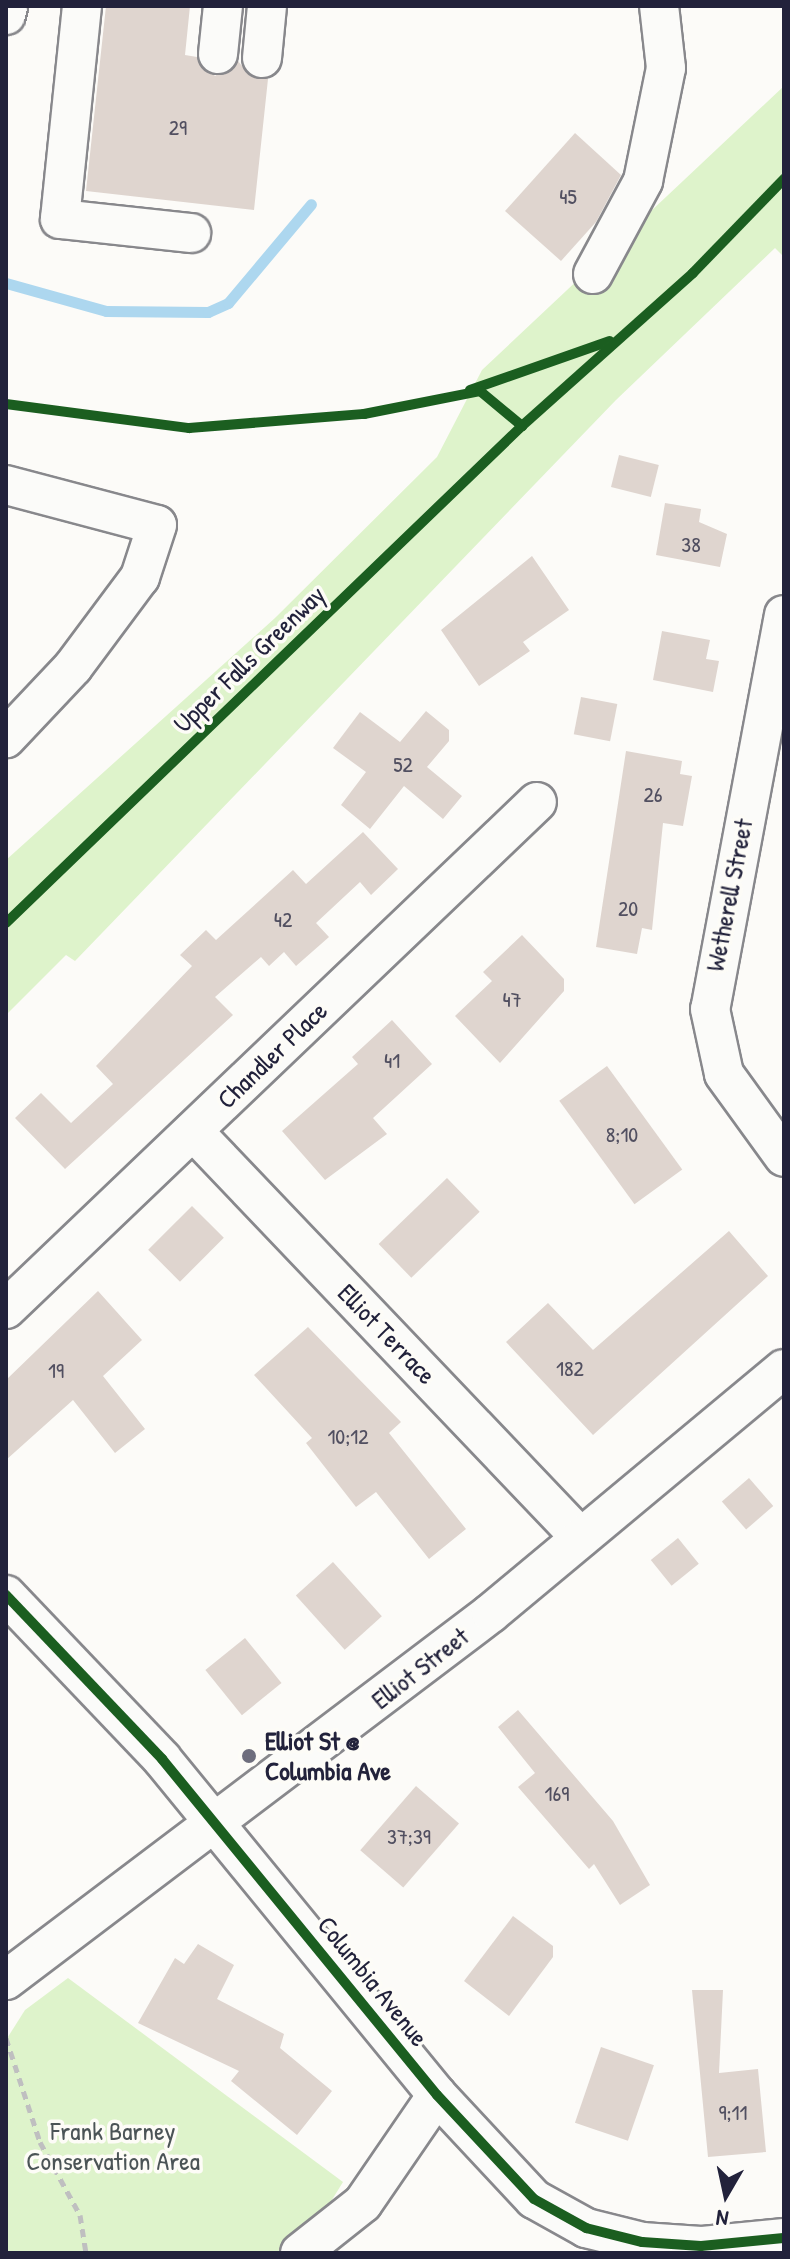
<!DOCTYPE html>
<html>
<head>
<meta charset="utf-8">
<style>
  body { margin:0 }
  #map { position:relative; width:790px; height:2259px; overflow:hidden; background:#fcfbf8; font-family:"Patrick Hand",sans-serif }
  div>[style] { position:absolute }
  .green>* { inset:0; background:#def3cb }
  .stream>* { height:11px; margin:-5.5px; padding:0 5.5px; transform-origin:5.5px; border-radius:5.5px; background:#add7ef }
  .building>* { inset:0; background:#dfd5cf; transform-origin:0 0 }
  .path>* { height:5px; margin-top:-2.5px; transform-origin:0; background:repeating-linear-gradient(90deg,#bfbfc0 0 8px,transparent 0 14px) }
  .roads { filter:drop-shadow(2px 0 #88888c) drop-shadow(-2px 0 #88888c) drop-shadow(0 2px #88888c) drop-shadow(0 -2px #88888c) }
  .minor>* { height:38px; margin:-19px; padding:0 19px; transform-origin:19px; border-radius:19px; background:#fbfbf9 }
  .cycleway>* { height:10px; margin:-5px; padding:0 5px; transform-origin:5px; border-radius:5px; background:#1b5e20 }
  .dots>* { width:22px; height:22px; translate:-50% -50%; box-sizing:border-box; border:4px solid #fdfcf7; border-radius:50% }
  span { translate:-50% -50%; white-space:nowrap; text-align:center; line-height:1.15; -webkit-text-stroke:7px #fdfcf7; paint-order:stroke }
  .number-label { font-size:22px; color:#514f60 }
  .number-label span { -webkit-text-stroke-width:0 }
  .street-label { font-size:26px; color:#22223b }
  .poi-label { font-size:26px; color:#22223b; font-weight:700 }
  .left { translate:0 -50%; text-align:left }
  .park-label { font-size:26px; color:#4b5456 }
  .frame { position:absolute; inset:0; border:8px solid #22223b; pointer-events:none }
  .north { position:absolute; left:686px; top:2155px; width:80px; height:80px; -webkit-text-stroke:6px #fdfcf7; paint-order:stroke; rotate:189deg; font-size:22px; font-weight:700; line-height:32px; text-align:center; color:#22223b }
  .north::after { content:''; display:block; margin:auto; width:28px; height:36px; background:#22223b; clip-path:polygon(50% 0,100% 100%,50% 72%,0 100%) }
</style>
</head>
<body>
<div id="map">
  <div class="green">
    <div style="clip-path:polygon(784px 86px,784px 257px,775px 248px,616px 400px,75px 961px,66px 955px,6px 1015px,6px 860px,275px 618px,437px 457px,482px 370px)"></div>
    <div style="clip-path:polygon(68px 1978px,343px 2182px,299px 2253px,8px 2253px,6px 2040px,25px 2010px)"></div>
  </div>
  <div class="stream">
    <div style="left:6px;top:283px;width:104px;rotate:15.6deg"></div>
    <div style="left:106px;top:311px;width:102px;rotate:0.6deg"></div>
    <div style="left:208px;top:312px;width:22px;rotate:-24deg"></div>
    <div style="left:228px;top:303px;width:129px;rotate:-50deg"></div>
  </div>
  <div class="building">
    <div style="clip-path:polygon(106px 6px,190px 6px,185px 55px,197px 57px,215px 76px,238px 61px,250px 76px,268px 79px,254px 210px,86px 191px)"></div>
    <div style="clip-path:polygon(575px 133px,621px 175px,596px 222px,561px 261px,505px 211px)"></div>
    <div style="left:619px;top:455px;width:41px;height:33px;rotate:14deg"></div>
    <div style="clip-path:polygon(665px 503px,701px 509px,699px 522px,727px 534px,720px 567px,656px 555px)"></div>
    <div style="clip-path:polygon(532px 556px,569px 610px,523px 642px,530px 651px,479px 686px,441px 630px)"></div>
    <div style="clip-path:polygon(662px 631px,710px 640px,706px 659px,719px 661px,713px 692px,653px 680px)"></div>
    <div style="left:581px;top:697px;width:37px;height:38px;rotate:11deg"></div>
    <div style="clip-path:polygon(426px 711px,449px 730px,449px 741px,427px 767px,462px 796px,443px 819px,404px 786px,370px 829px,341px 805px,366px 772px,333px 748px,360px 712px,400px 742px)"></div>
    <div style="clip-path:polygon(626px 751px,682px 761px,680px 774px,692px 776px,683px 826px,663px 823px,652px 930px,642px 928px,637px 954px,596px 947px)"></div>
    <div style="clip-path:polygon(363px 832px,398px 869px,371px 895px,360px 882px,316px 923px,329px 937px,296px 966px,284px 952px,269px 966px,261px 957px,215px 997px,233px 1015px,65px 1169px,15px 1118px,41px 1093px,71px 1123px,113px 1084px,96px 1066px,192px 966px,180px 955px,206px 930px,216px 940px,293px 870px,306px 884px)"></div>
    <div style="clip-path:polygon(522px 935px,564px 979px,564px 991px,500px 1063px,455px 1016px,492px 981px,483px 972px)"></div>
    <div style="clip-path:polygon(392px 1020px,432px 1064px,373px 1118px,387px 1134px,325px 1180px,282px 1131px,358px 1064px,352px 1057px)"></div>
    <div style="left:607px;top:1066px;width:128px;height:59px;rotate:54deg"></div>
    <div style="left:447px;top:1178px;width:47px;height:95px;rotate:46deg"></div>
    <div style="left:192px;top:1206px;width:45px;height:62px;rotate:45deg"></div>
    <div style="clip-path:polygon(729px 1231px,768px 1276px,593px 1435px,506px 1342px,548px 1303px,593px 1350px)"></div>
    <div style="clip-path:polygon(98px 1291px,142px 1340px,103px 1376px,145px 1429px,115px 1453px,73px 1400px,6px 1460px,6px 1380px)"></div>
    <div style="clip-path:polygon(308px 1327px,401px 1422px,389px 1433px,466px 1529px,429px 1559px,376px 1492px,356px 1507px,306px 1443px,312px 1438px,254px 1375px)"></div>
    <div style="left:749px;top:1478px;width:37px;height:36px;rotate:49deg"></div>
    <div style="left:678px;top:1538px;width:33px;height:35px;rotate:51deg"></div>
    <div style="left:333px;top:1562px;width:73px;height:50px;rotate:48deg"></div>
    <div style="left:245px;top:1638px;width:58px;height:51px;rotate:51deg"></div>
    <div style="clip-path:polygon(518px 1710px,613px 1821px,650px 1885px,620px 1905px,594px 1864px,589px 1869px,518px 1787px,535px 1773px,498px 1727px)"></div>
    <div style="left:416px;top:1786px;width:57px;height:85px;rotate:41deg"></div>
    <div style="clip-path:polygon(513px 1916px,553px 1946px,553px 1957px,509px 2016px,464px 1981px)"></div>
    <div style="clip-path:polygon(198px 1944px,234px 1965px,217px 1999px,284px 2034px,280px 2048px,332px 2091px,297px 2135px,231px 2081px,239px 2071px,138px 2023px,175px 1958px,184px 1964px)"></div>
    <div style="clip-path:polygon(692px 1990px,723px 1990px,719px 2073px,758px 2069px,766px 2152px,708px 2157px)"></div>
    <div style="left:601px;top:2047px;width:56px;height:80px;rotate:19deg"></div>
  </div>
  <div class="path">
    <div style="left:6px;top:2038px;width:109px;rotate:71.9deg"></div>
    <div style="left:40px;top:2142px;width:83px;rotate:61.3deg"></div>
    <div style="left:80px;top:2215px;width:38px;rotate:81deg"></div>
  </div>
  <div class="roads">
    <div class="minor">
      <div style="left:82px;top:6px;width:214px;rotate:95.9deg"></div>
      <div style="left:60px;top:219px;width:132px;rotate:6.1deg"></div>
      <div style="left:6px;top:15px;width:9px;rotate:-77deg"></div>
      <div style="left:218px;top:54px;width:48px;rotate:-84.1deg"></div>
      <div style="left:262px;top:58px;width:52px;rotate:-84.5deg"></div>
      <div style="left:593px;top:274px;width:106px;rotate:-61.7deg"></div>
      <div style="left:643px;top:181px;width:115px;rotate:-78.5deg"></div>
      <div style="left:666px;top:68px;width:62px;rotate:-96.4deg"></div>
      <div style="left:6px;top:485px;width:156px;rotate:14.8deg"></div>
      <div style="left:157px;top:525px;width:55px;rotate:108.1deg"></div>
      <div style="left:140px;top:577px;width:112px;rotate:126.7deg"></div>
      <div style="left:73px;top:667px;width:98px;rotate:133.3deg"></div>
      <div style="left:784px;top:615px;width:401px;rotate:100.6deg"></div>
      <div style="left:710px;top:1009px;width:66px;rotate:77.8deg"></div>
      <div style="left:724px;top:1074px;width:102px;rotate:54.1deg"></div>
      <div style="left:193px;top:1131px;width:562px;rotate:46.37deg"></div>
      <div style="left:6px;top:1309px;width:734px;rotate:-43.68deg"></div>
      <div style="left:6px;top:1595px;width:226px;rotate:46.4deg"></div>
      <div style="left:162px;top:1759px;width:434px;rotate:50.7deg"></div>
      <div style="left:437px;top:2095px;width:142px;rotate:47deg"></div>
      <div style="left:534px;top:2199px;width:60px;rotate:29.1deg"></div>
      <div style="left:586px;top:2228px;width:58px;rotate:14deg"></div>
      <div style="left:642px;top:2242px;width:59px;rotate:3.9deg"></div>
      <div style="left:701px;top:2246px;width:83px;rotate:-5.5deg"></div>
      <div style="left:6px;top:1980px;width:608px;rotate:-37.11deg"></div>
      <div style="left:491px;top:1613px;width:381px;rotate:-39.8deg"></div>
      <div style="left:300px;top:2253px;width:80px;rotate:-38.4deg"></div>
      <div style="left:363px;top:2203px;width:131px;rotate:-55.6deg"></div>
    </div>
  </div>
  <div class="cycleway">
    <div style="left:470px;top:390px;width:148px;rotate:-19.3deg"></div>
    <div style="left:6px;top:404px;width:185px;rotate:7.5deg"></div>
    <div style="left:189px;top:428px;width:176px;rotate:-4.6deg"></div>
    <div style="left:364px;top:414px;width:118px;rotate:-11.2deg"></div>
    <div style="left:480px;top:391px;width:55px;rotate:39.8deg"></div>
    <div style="left:6px;top:923px;width:716px;rotate:-43.93deg"></div>
    <div style="left:522px;top:426px;width:229px;rotate:-41.8deg"></div>
    <div style="left:693px;top:273px;width:131px;rotate:-45.9deg"></div>
    <div style="left:6px;top:1595px;width:226px;rotate:46.4deg"></div>
    <div style="left:162px;top:1759px;width:434px;rotate:50.7deg"></div>
    <div style="left:437px;top:2095px;width:142px;rotate:47deg"></div>
    <div style="left:534px;top:2199px;width:60px;rotate:29.1deg"></div>
    <div style="left:586px;top:2228px;width:58px;rotate:14deg"></div>
    <div style="left:642px;top:2242px;width:59px;rotate:3.9deg"></div>
    <div style="left:701px;top:2246px;width:83px;rotate:-5.5deg"></div>
  </div>
  <div class="dots">
    <div style="left:249px;top:1756px;background:#6e6e7d"></div>
  </div>
  <div class="number-label">
    <span style="left:178px;top:128px">29</span>
    <span style="left:568px;top:197px">45</span>
    <span style="left:691px;top:545px">38</span>
    <span style="left:403px;top:765px">52</span>
    <span style="left:653px;top:795px">26</span>
    <span style="left:628px;top:909px">20</span>
    <span style="left:283px;top:920px">42</span>
    <span style="left:512px;top:1000px">47</span>
    <span style="left:392px;top:1061px">41</span>
    <span style="left:622px;top:1135px">8;10</span>
    <span style="left:570px;top:1369px">182</span>
    <span style="left:56px;top:1371px">19</span>
    <span style="left:348px;top:1437px">10;12</span>
    <span style="left:557px;top:1794px">169</span>
    <span style="left:409px;top:1837px">37;39</span>
    <span style="left:733px;top:2113px">9;11</span>
  </div>
  <div class="street-label">
    <span style="left:249px;top:659px;rotate:-44deg">Upper Falls Greenway</span>
    <span style="left:729px;top:895px;rotate:-79deg">Wetherell Street</span>
    <span style="left:272px;top:1055px;rotate:-44deg">Chandler Place</span>
    <span style="left:387px;top:1334px;rotate:46deg">Elliot Terrace</span>
    <span style="left:420px;top:1668px;rotate:-38deg">Elliot Street</span>
    <span style="left:373px;top:1981px;rotate:51deg">Columbia Avenue</span>
  </div>
  <div class="poi-label">
    <span class="left" style="left:265px;top:1756px">Elliot St @<br>Columbia Ave</span>
  </div>
  <div class="park-label">
    <span style="left:113px;top:2146px">Frank Barney<br>Conservation Area</span>
  </div>
  <div class="frame"></div>
  <div class="north">N</div>
</div>
</body>
</html>
